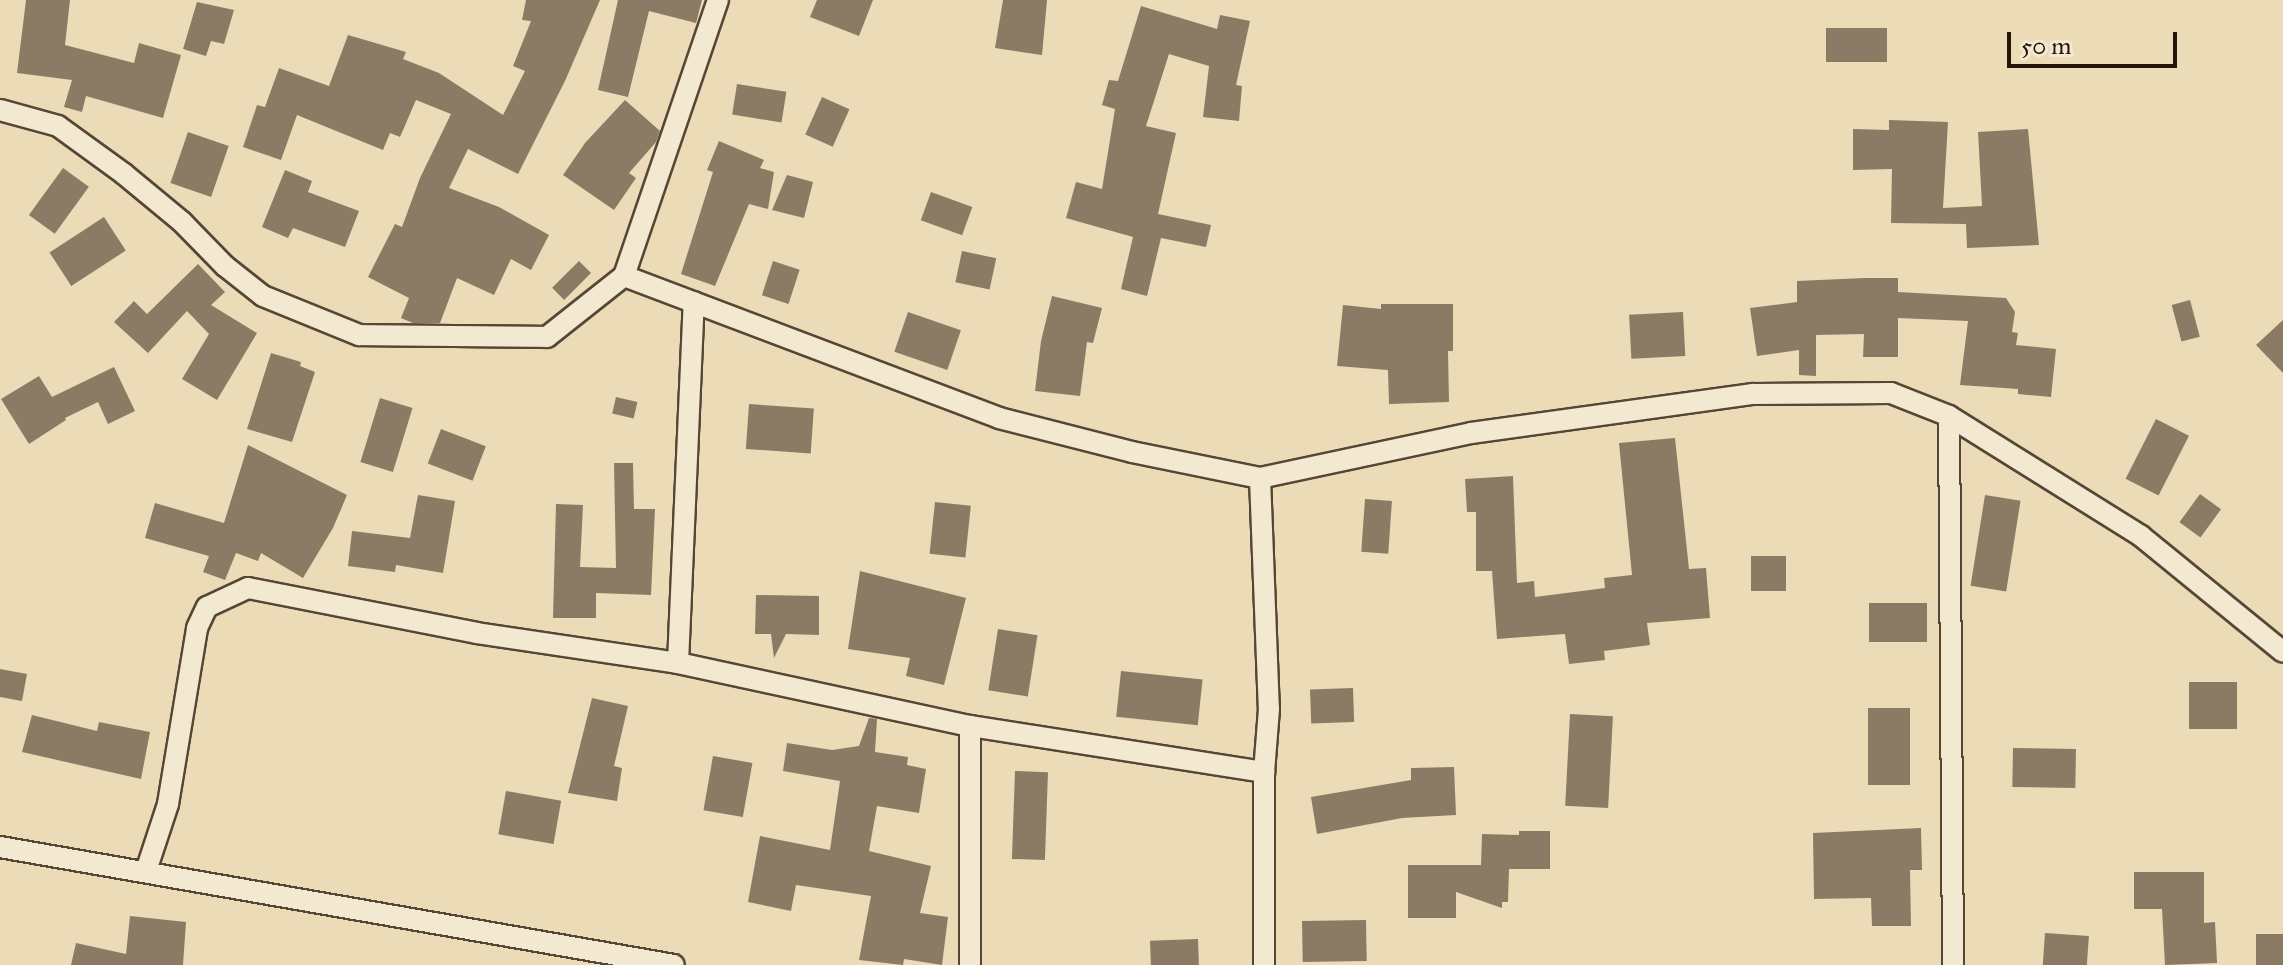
<!DOCTYPE html>
<html>
<head>
<meta charset="utf-8">
<style>
  body { margin:0 }
  #map { position:relative; width:2283px; height:965px; overflow:hidden; background:#ecdbb7; font-family:"IM FELL Great Primer",serif }
  div>[style] { position:absolute }
  .building>* { inset:0; background:#8c7b64; transform-origin:0 0 }
  .roads { filter:drop-shadow(2px 0 #564636) drop-shadow(-2px 0 #564636) drop-shadow(0 2px #564636) drop-shadow(0 -2px #564636) }
  .minor>* { height:20px; margin:-10px; padding:0 10px; transform-origin:10px; border-radius:10px; background:#f3e8d0 }
  span { translate:-50% -50%; white-space:nowrap; text-align:center; line-height:1.15; -webkit-text-stroke:7px #f3e8d0; paint-order:stroke }
  .scale { position:absolute; left:2007px; top:32px; width:170px; height:36px; box-sizing:border-box; border:4px solid #24140b; border-top:0; padding-left:10px; font-size:24px; line-height:28px; white-space:nowrap; color:#24140b; -webkit-text-stroke:6px #f3e8d0; paint-order:stroke }
</style>
</head>
<body>
<div id="map">
  <div class="building">
    <div style="clip-path:polygon(26px 0,70px 0,65px 45px,134px 63px,139px 43px,181px 55px,163px 118px,86px 96px,82px 112px,64px 107px,72px 80px,17px 73px)"></div>
    <div style="clip-path:polygon(526px 0,600px 0,565px 81px,518px 174px,468px 149px,449px 188px,499px 207px,549px 235px,531px 270px,511px 259px,494px 295px,457px 278px,440px 323px,413px 323px,401px 318px,409px 298px,368px 277px,395px 224px,402px 227px,420px 178px,451px 114px,416px 100px,400px 137px,390px 133px,383px 150px,297px 115px,281px 160px,243px 147px,257px 105px,265px 107px,279px 68px,329px 86px,348px 35px,406px 52px,403px 59px,439px 73px,503px 115px,525px 71px,513px 66px,531px 21px,522px 20px)"></div>
    <div style="clip-path:polygon(618px 0,702px 0,696px 23px,649px 11px,628px 97px,598px 90px)"></div>
    <div style="clip-path:polygon(817px 0,873px 0,859px 36px,810px 17px)"></div>
    <div style="clip-path:polygon(1003px 0,1047px 0,1042px 55px,995px 48px)"></div>
    <div style="clip-path:polygon(197px 2px,234px 10px,224px 44px,211px 41px,206px 56px,183px 49px)"></div>
    <div style="clip-path:polygon(1141px 6px,1217px 29px,1220px 15px,1250px 21px,1236px 85px,1242px 86px,1239px 121px,1203px 117px,1209px 66px,1169px 54px,1146px 126px,1176px 133px,1158px 214px,1211px 225px,1206px 247px,1161px 238px,1147px 296px,1121px 289px,1133px 237px,1066px 218px,1076px 182px,1102px 189px,1115px 109px,1102px 105px,1109px 80px,1118px 81px)"></div>
    <div style="left:1826px;top:28px;width:61px;height:34px"></div>
    <div style="left:737px;top:84px;width:50px;height:31px;rotate:9deg"></div>
    <div style="left:822px;top:97px;width:30px;height:41px;rotate:24deg"></div>
    <div style="clip-path:polygon(625px 100px,660px 131px,656px 142px,629px 173px,636px 178px,614px 210px,563px 175px,585px 143px)"></div>
    <div style="clip-path:polygon(1889px 120px,1948px 122px,1943px 208px,1982px 206px,1978px 132px,2028px 129px,2039px 245px,1967px 248px,1966px 224px,1891px 223px,1892px 169px,1853px 170px,1853px 129px,1889px 130px)"></div>
    <div style="left:188px;top:132px;width:43px;height:54px;rotate:19deg"></div>
    <div style="clip-path:polygon(719px 141px,764px 160px,760px 168px,774px 172px,768px 209px,749px 204px,715px 286px,681px 274px,713px 172px,707px 170px)"></div>
    <div style="left:63px;top:168px;width:32px;height:58px;rotate:36deg"></div>
    <div style="clip-path:polygon(285px 170px,312px 181px,308px 192px,359px 211px,345px 247px,293px 228px,288px 238px,262px 227px)"></div>
    <div style="clip-path:polygon(787px 175px,813px 182px,804px 218px,772px 210px)"></div>
    <div style="left:931px;top:192px;width:44px;height:30px;rotate:20deg"></div>
    <div style="left:104px;top:217px;width:40px;height:65px;rotate:57deg"></div>
    <div style="left:962px;top:251px;width:35px;height:32px;rotate:12deg"></div>
    <div style="left:579px;top:261px;width:17px;height:38px;rotate:45deg"></div>
    <div style="left:773px;top:261px;width:28px;height:36px;rotate:18deg"></div>
    <div style="clip-path:polygon(198px 264px,225px 292px,211px 305px,257px 333px,217px 400px,182px 379px,209px 334px,187px 311px,148px 353px,114px 322px,134px 301px,147px 314px)"></div>
    <div style="clip-path:polygon(1864px 278px,1898px 278px,1898px 292px,2006px 298px,2015px 312px,2012px 332px,2018px 333px,2016px 345px,2056px 349px,2051px 397px,2018px 394px,2018px 389px,1960px 385px,1968px 321px,1898px 318px,1898px 357px,1863px 357px,1864px 334px,1816px 335px,1816px 376px,1799px 375px,1799px 350px,1757px 356px,1750px 308px,1797px 302px,1797px 281px)"></div>
    <div style="clip-path:polygon(1052px 296px,1102px 308px,1093px 343px,1087px 342px,1080px 396px,1035px 391px,1041px 341px)"></div>
    <div style="left:2190px;top:300px;width:38px;height:19px;rotate:75deg"></div>
    <div style="clip-path:polygon(1381px 304px,1453px 304px,1453px 351px,1448px 351px,1449px 402px,1389px 404px,1388px 370px,1337px 366px,1343px 305px,1381px 309px)"></div>
    <div style="left:908px;top:312px;width:56px;height:42px;rotate:19deg"></div>
    <div style="left:1683px;top:312px;width:44px;height:54px;rotate:87deg"></div>
    <div style="clip-path:polygon(2283px 320px,2283px 373px,2256px 345px)"></div>
    <div style="clip-path:polygon(271px 353px,301px 362px,300px 366px,315px 372px,292px 442px,247px 429px)"></div>
    <div style="clip-path:polygon(114px 367px,135px 411px,108px 424px,98px 402px,65px 418px,66px 420px,29px 444px,1px 399px,39px 376px,52px 397px)"></div>
    <div style="left:616px;top:397px;width:22px;height:17px;rotate:13deg"></div>
    <div style="left:380px;top:398px;width:34px;height:67px;rotate:17deg"></div>
    <div style="left:749px;top:404px;width:65px;height:45px;rotate:4deg"></div>
    <div style="left:2156px;top:419px;width:37px;height:67px;rotate:27deg"></div>
    <div style="left:441px;top:429px;width:48px;height:37px;rotate:21deg"></div>
    <div style="clip-path:polygon(1675px 438px,1689px 569px,1706px 568px,1710px 618px,1647px 623px,1650px 645px,1604px 651px,1605px 660px,1569px 664px,1565px 634px,1497px 639px,1492px 571px,1476px 571px,1476px 512px,1467px 512px,1465px 479px,1513px 476px,1517px 583px,1534px 581px,1535px 597px,1605px 588px,1604px 578px,1632px 575px,1619px 443px)"></div>
    <div style="clip-path:polygon(248px 445px,347px 495px,333px 528px,303px 578px,261px 553px,258px 561px,236px 553px,225px 580px,203px 572px,209px 556px,145px 538px,155px 503px,224px 523px)"></div>
    <div style="clip-path:polygon(614px 463px,633px 463px,634px 509px,655px 509px,651px 595px,596px 593px,596px 618px,553px 618px,556px 504px,583px 505px,580px 567px,616px 568px)"></div>
    <div style="left:2200px;top:494px;width:26px;height:35px;rotate:36deg"></div>
    <div style="clip-path:polygon(418px 495px,455px 501px,443px 573px,396px 565px,395px 572px,348px 566px,352px 531px,410px 538px)"></div>
    <div style="left:1985px;top:495px;width:36px;height:92px;rotate:9deg"></div>
    <div style="left:1365px;top:499px;width:27px;height:53px;rotate:4deg"></div>
    <div style="left:935px;top:502px;width:36px;height:52px;rotate:6deg"></div>
    <div style="left:1786px;top:556px;width:35px;height:35px;rotate:90deg"></div>
    <div style="clip-path:polygon(860px 571px,966px 598px,944px 685px,906px 676px,910px 658px,848px 649px)"></div>
    <div style="clip-path:polygon(756px 595px,819px 596px,819px 635px,786px 634px,774px 658px,771px 634px,755px 634px)"></div>
    <div style="left:1869px;top:603px;width:58px;height:39px"></div>
    <div style="left:998px;top:629px;width:40px;height:62px;rotate:9deg"></div>
    <div style="clip-path:polygon(0 669px,27px 674px,22px 701px,0 697px)"></div>
    <div style="left:1121px;top:671px;width:82px;height:46px;rotate:6deg"></div>
    <div style="left:2189px;top:682px;width:48px;height:47px"></div>
    <div style="left:1353px;top:688px;width:34px;height:43px;rotate:88deg"></div>
    <div style="clip-path:polygon(592px 698px,628px 706px,614px 766px,622px 768px,617px 801px,568px 793px)"></div>
    <div style="left:1868px;top:708px;width:42px;height:77px"></div>
    <div style="left:1570px;top:714px;width:43px;height:92px;rotate:3deg"></div>
    <div style="clip-path:polygon(32px 715px,97px 731px,99px 722px,150px 732px,141px 779px,22px 752px)"></div>
    <div style="clip-path:polygon(869px 718px,877px 719px,875px 752px,908px 757px,907px 765px,926px 769px,919px 813px,877px 806px,869px 851px,931px 866px,920px 913px,948px 917px,942px 965px,904px 959px,903px 965px,859px 960px,871px 896px,796px 885px,791px 911px,748px 902px,760px 836px,830px 850px,840px 781px,783px 771px,787px 743px,832px 750px,859px 746px)"></div>
    <div style="left:2013px;top:748px;width:63px;height:39px;rotate:1deg"></div>
    <div style="left:713px;top:756px;width:40px;height:55px;rotate:10deg"></div>
    <div style="clip-path:polygon(1454px 767px,1456px 815px,1402px 818px,1317px 834px,1311px 797px,1411px 780px,1411px 768px)"></div>
    <div style="left:1015px;top:771px;width:33px;height:88px;rotate:2deg"></div>
    <div style="left:506px;top:791px;width:56px;height:44px;rotate:10deg"></div>
    <div style="clip-path:polygon(1921px 828px,1922px 870px,1910px 870px,1911px 926px,1872px 926px,1871px 898px,1814px 899px,1813px 833px)"></div>
    <div style="clip-path:polygon(1519px 831px,1550px 831px,1550px 869px,1509px 869px,1508px 902px,1502px 902px,1502px 908px,1456px 892px,1456px 918px,1408px 918px,1408px 865px,1481px 865px,1482px 834px,1519px 835px)"></div>
    <div style="clip-path:polygon(2134px 872px,2204px 872px,2204px 923px,2215px 922px,2217px 963px,2165px 965px,2162px 909px,2134px 909px)"></div>
    <div style="clip-path:polygon(130px 916px,186px 922px,183px 965px,71px 965px,76px 943px,126px 954px)"></div>
    <div style="left:1366px;top:920px;width:41px;height:64px;rotate:89deg"></div>
    <div style="left:2045px;top:933px;width:44px;height:32px;rotate:4deg"></div>
    <div style="left:2256px;top:934px;width:27px;height:31px"></div>
    <div style="left:1198px;top:939px;width:26px;height:48px;rotate:88deg"></div>
  </div>
  <div class="roads">
    <div class="minor">
      <div style="left:0;top:110px;width:60px;rotate:15.4deg"></div>
      <div style="left:58px;top:126px;width:82px;rotate:36deg"></div>
      <div style="left:124px;top:174px;width:75px;rotate:39.6deg"></div>
      <div style="left:182px;top:222px;width:62px;rotate:45.7deg"></div>
      <div style="left:225px;top:266px;width:48px;rotate:38.3deg"></div>
      <div style="left:263px;top:296px;width:104px;rotate:22.1deg"></div>
      <div style="left:359px;top:335px;width:188px;rotate:0.6deg"></div>
      <div style="left:547px;top:337px;width:98px;rotate:-38.4deg"></div>
      <div style="left:624px;top:276px;width:292px;rotate:-71.2deg"></div>
      <div style="left:624px;top:276px;width:401px;rotate:20.7deg"></div>
      <div style="left:999px;top:418px;width:137px;rotate:14.3deg"></div>
      <div style="left:1132px;top:452px;width:131px;rotate:11.5deg"></div>
      <div style="left:1260px;top:478px;width:216px;rotate:-12deg"></div>
      <div style="left:1471px;top:433px;width:285px;rotate:-7.9deg"></div>
      <div style="left:1753px;top:394px;width:138px;rotate:-0.4deg"></div>
      <div style="left:1891px;top:393px;width:62px;rotate:21.6deg"></div>
      <div style="left:1949px;top:416px;width:226px;rotate:32deg"></div>
      <div style="left:2141px;top:536px;width:183px;rotate:39.2deg"></div>
      <div style="left:1949px;top:416px;width:549px;rotate:89.58deg"></div>
      <div style="left:1260px;top:478px;width:231px;rotate:87.8deg"></div>
      <div style="left:1269px;top:709px;width:63px;rotate:94.5deg"></div>
      <div style="left:1264px;top:772px;width:193px;rotate:90deg"></div>
      <div style="left:678px;top:663px;width:361px;rotate:-87.5deg"></div>
      <div style="left:970px;top:726px;width:239px;rotate:90deg"></div>
      <div style="left:0;top:847px;width:684px;rotate:9.93deg"></div>
      <div style="left:146px;top:871px;width:71px;rotate:-71.8deg"></div>
      <div style="left:168px;top:804px;width:178px;rotate:-80.6deg"></div>
      <div style="left:197px;top:628px;width:23px;rotate:-65deg"></div>
      <div style="left:207px;top:607px;width:45px;rotate:-24.9deg"></div>
      <div style="left:248px;top:588px;width:233px;rotate:11.1deg"></div>
      <div style="left:477px;top:633px;width:203px;rotate:8.5deg"></div>
      <div style="left:678px;top:663px;width:299px;rotate:12.2deg"></div>
      <div style="left:970px;top:726px;width:298px;rotate:8.9deg"></div>
    </div>
  </div>
  <div class="scale">50 m</div>
</div>
</body>
</html>
